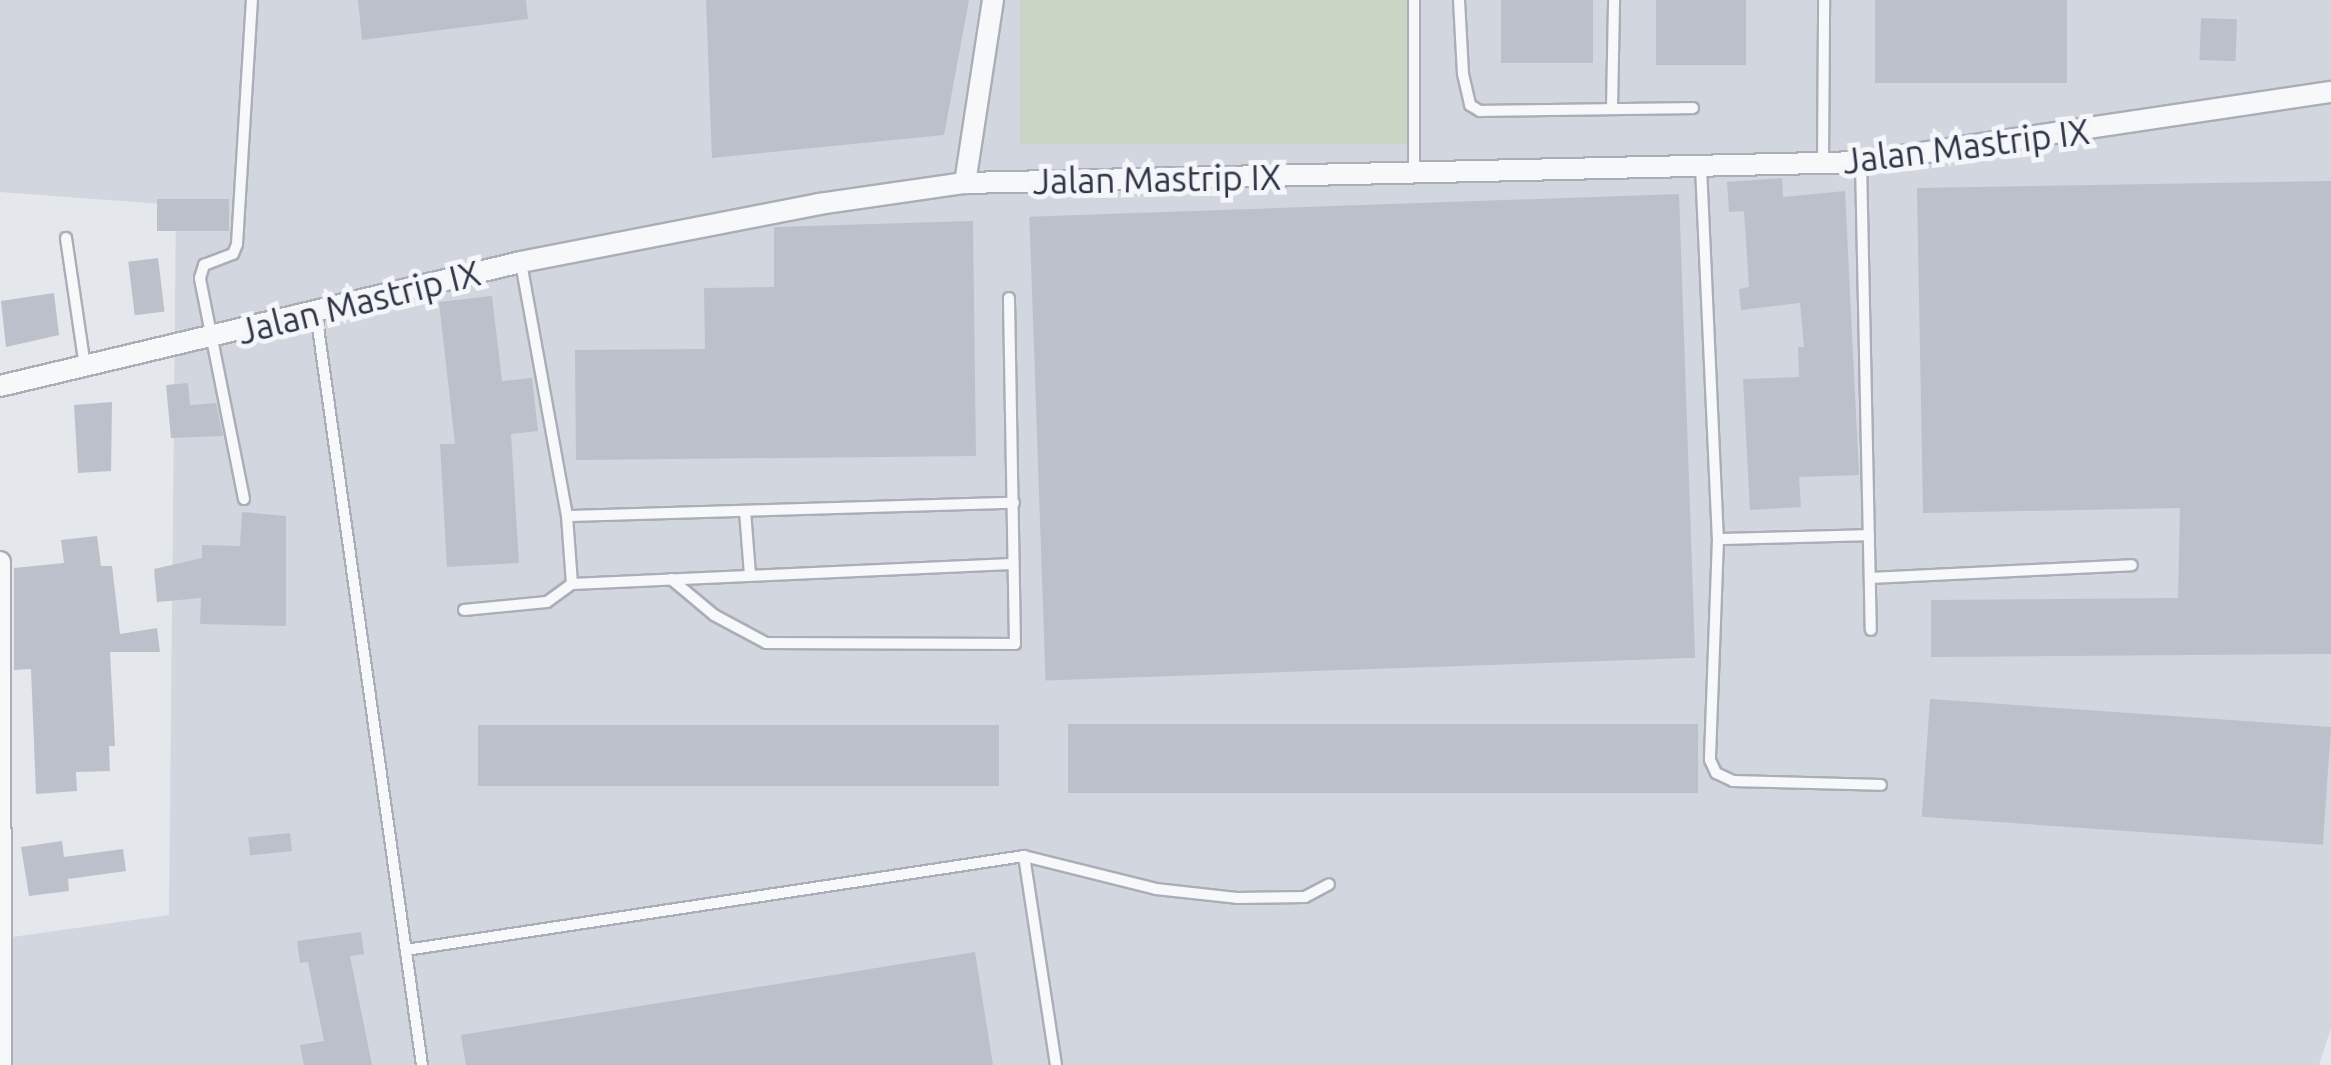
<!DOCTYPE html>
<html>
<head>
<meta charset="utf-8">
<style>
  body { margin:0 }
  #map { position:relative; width:2331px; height:1065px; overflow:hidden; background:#e4e7ec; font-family:Ubuntu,sans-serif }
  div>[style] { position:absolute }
  .built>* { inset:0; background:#d2d6de }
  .green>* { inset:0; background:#c9d6c5; transform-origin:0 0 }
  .building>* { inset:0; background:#bbc0ca; transform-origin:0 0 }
  .roads { filter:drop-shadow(2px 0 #a9aeb7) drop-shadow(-2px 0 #a9aeb7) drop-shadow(0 2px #a9aeb7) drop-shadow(0 -2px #a9aeb7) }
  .service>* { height:10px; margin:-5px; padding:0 5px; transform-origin:5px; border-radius:5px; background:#f7f8fa }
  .minor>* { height:20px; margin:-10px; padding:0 10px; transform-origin:10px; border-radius:10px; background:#f7f8fa }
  span { translate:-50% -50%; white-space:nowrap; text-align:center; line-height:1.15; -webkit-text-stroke:10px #f4f6f9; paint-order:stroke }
  .street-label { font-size:35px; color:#2b3445 }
</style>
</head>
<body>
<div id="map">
  <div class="built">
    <div style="clip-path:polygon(0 0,2331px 0,2331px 1028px,2319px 1065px,6px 1065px,5px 938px,169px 915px,176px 205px,0 192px)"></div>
  </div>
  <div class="green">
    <div style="left:1020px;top:0;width:388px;height:144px"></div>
  </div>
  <div class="building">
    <div style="clip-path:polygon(358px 0,526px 0,528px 19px,362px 40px)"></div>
    <div style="clip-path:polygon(706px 0,969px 0,944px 135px,712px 158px)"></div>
    <div style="left:1501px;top:0;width:92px;height:63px"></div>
    <div style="left:1656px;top:0;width:90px;height:65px"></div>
    <div style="left:1875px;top:0;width:192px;height:83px"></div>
    <div style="left:2201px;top:18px;width:36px;height:42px;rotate:2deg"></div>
    <div style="clip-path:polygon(1782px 178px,1783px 197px,1845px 191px,1859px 475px,1799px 477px,1801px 507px,1750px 510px,1743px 379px,1799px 377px,1798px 347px,1804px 347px,1800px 303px,1741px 310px,1739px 289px,1749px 287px,1744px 211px,1729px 212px,1727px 182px)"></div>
    <div style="clip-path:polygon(2331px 181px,2331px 654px,1931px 657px,1931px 600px,2178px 598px,2180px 508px,1923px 513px,1917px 188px)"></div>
    <div style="left:1679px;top:194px;width:464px;height:650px;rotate:88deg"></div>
    <div style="left:229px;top:199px;width:32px;height:72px;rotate:90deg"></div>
    <div style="clip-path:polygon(973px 221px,976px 456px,576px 460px,575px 350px,705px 349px,704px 288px,774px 287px,774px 227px)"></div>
    <div style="left:158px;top:258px;width:54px;height:30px;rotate:83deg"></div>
    <div style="clip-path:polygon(54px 293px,59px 335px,6px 347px,1px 301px)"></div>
    <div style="clip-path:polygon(492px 296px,502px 381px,532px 378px,538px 431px,511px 434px,519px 563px,447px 567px,440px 444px,455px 444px,439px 302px)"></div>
    <div style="clip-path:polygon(188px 383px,190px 405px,216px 403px,223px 436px,171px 438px,166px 385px)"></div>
    <div style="clip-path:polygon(112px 402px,111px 471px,78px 473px,74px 405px)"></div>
    <div style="clip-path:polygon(242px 512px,286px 516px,286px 626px,200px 624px,201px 598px,157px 602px,154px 569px,202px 558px,202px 545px,240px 546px)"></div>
    <div style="clip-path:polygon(97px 536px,101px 566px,112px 566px,120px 634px,157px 628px,160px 652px,110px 652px,115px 746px,109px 746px,110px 771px,76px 772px,77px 791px,36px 794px,31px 669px,14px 670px,14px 568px,64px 563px,61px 540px)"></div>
    <div style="left:1930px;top:699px;width:402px;height:118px;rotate:4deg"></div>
    <div style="left:1698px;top:724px;width:69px;height:630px;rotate:90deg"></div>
    <div style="left:999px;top:725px;width:61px;height:521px;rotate:90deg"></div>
    <div style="left:290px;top:833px;width:18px;height:42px;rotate:84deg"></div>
    <div style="clip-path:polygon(62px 841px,64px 857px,123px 849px,126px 871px,68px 879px,69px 891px,29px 896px,21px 847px)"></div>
    <div style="clip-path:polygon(361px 932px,364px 954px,350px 956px,372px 1065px,304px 1065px,300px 1045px,324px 1041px,308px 962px,300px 963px,297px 941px)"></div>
    <div style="clip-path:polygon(975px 952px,993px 1065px,466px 1065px,461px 1035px)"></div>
  </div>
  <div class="roads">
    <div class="service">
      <div style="left:1459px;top:0;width:74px;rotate:86.9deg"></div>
      <div style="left:1463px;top:74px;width:32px;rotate:77deg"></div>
      <div style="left:1470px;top:105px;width:12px;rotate:31deg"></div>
      <div style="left:1480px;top:111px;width:213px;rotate:-0.8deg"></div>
      <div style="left:1612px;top:108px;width:108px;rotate:-88.9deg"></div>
      <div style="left:1861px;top:162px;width:468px;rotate:88.8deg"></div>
      <div style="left:1823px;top:163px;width:163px;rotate:-89.6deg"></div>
      <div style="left:1701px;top:167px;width:372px;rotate:87.4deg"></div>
      <div style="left:1718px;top:539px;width:221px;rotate:92.1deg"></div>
      <div style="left:1710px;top:760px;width:14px;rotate:65deg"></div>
      <div style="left:1716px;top:773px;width:19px;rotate:25deg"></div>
      <div style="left:1733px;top:781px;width:148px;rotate:1.5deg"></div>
      <div style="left:1414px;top:173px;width:173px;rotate:-90deg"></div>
      <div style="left:66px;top:238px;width:129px;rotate:81.6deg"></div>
      <div style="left:316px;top:313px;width:759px;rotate:81.98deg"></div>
      <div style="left:244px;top:499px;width:225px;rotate:-101.3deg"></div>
      <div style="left:200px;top:278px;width:14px;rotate:-73deg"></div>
      <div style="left:204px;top:265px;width:31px;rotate:-21deg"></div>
      <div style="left:233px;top:254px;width:11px;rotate:-68deg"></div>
      <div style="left:237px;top:244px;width:244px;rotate:-86.5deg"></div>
      <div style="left:745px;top:511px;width:63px;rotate:85.5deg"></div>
      <div style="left:567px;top:516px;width:447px;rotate:-1.7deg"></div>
      <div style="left:1718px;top:539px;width:151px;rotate:-1.5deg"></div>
      <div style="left:1870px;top:578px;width:262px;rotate:-2.8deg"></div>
      <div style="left:671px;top:579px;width:56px;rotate:39.9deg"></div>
      <div style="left:714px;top:615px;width:59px;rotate:28.3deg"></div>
      <div style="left:766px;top:643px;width:249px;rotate:0.2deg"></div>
      <div style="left:1015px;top:644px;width:346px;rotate:-91deg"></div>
      <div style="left:572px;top:584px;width:440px;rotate:-2.6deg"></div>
      <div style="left:464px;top:610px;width:83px;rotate:-5.5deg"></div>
      <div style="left:547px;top:602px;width:31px;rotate:-36deg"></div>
      <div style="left:572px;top:584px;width:68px;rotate:-94.2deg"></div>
      <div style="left:567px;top:516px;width:258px;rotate:-100.3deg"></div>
      <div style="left:1024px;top:856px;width:136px;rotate:14deg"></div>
      <div style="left:1156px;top:889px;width:81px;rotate:6.3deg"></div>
      <div style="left:1237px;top:898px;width:68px;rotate:-0.8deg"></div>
      <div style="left:1305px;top:897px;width:27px;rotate:-28deg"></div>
      <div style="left:406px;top:950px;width:625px;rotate:-8.65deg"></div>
      <div style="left:1024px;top:856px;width:211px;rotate:81.3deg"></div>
    </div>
    <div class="minor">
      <div style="left:965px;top:183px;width:185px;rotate:-81.3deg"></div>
      <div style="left:0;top:386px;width:536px;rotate:-13.39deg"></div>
      <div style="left:521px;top:262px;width:304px;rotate:-11deg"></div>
      <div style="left:819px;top:204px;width:148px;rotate:-8.2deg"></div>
      <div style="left:965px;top:183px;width:896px;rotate:-1.34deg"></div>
      <div style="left:1861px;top:162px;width:475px;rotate:-8.5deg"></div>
      <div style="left:0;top:562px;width:503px;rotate:89.89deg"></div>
    </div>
  </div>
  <div class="street-label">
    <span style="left:1966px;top:146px;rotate:-7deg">Jalan Mastrip IX</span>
    <span style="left:1157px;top:179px;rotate:-1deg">Jalan Mastrip IX</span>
    <span style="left:359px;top:302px;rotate:-14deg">Jalan Mastrip IX</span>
  </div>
</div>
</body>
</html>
